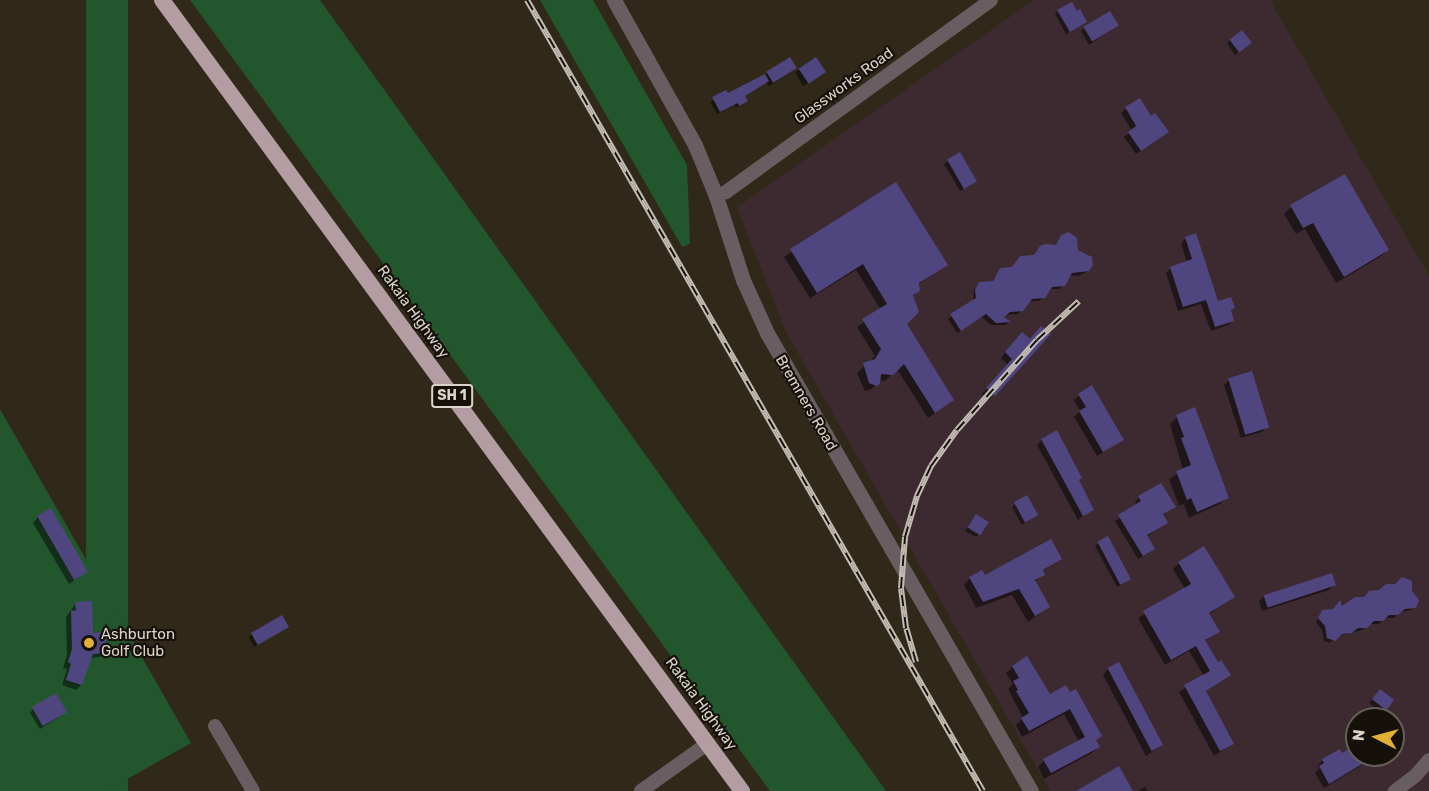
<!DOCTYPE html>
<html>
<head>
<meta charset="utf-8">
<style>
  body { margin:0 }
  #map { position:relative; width:1429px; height:791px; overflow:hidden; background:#302818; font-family:Rubik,sans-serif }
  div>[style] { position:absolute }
  .industrial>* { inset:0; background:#3d2a30 }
  .green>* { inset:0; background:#22572e; transform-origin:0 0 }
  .shadow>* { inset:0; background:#0007 }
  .building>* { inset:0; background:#4f4680; transform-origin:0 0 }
  .minor>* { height:14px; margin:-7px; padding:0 7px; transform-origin:7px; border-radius:7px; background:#685e61 }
  .tertiary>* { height:15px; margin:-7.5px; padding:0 7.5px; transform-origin:7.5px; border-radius:7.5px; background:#685e61 }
  .trunk>* { height:16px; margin:-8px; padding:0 8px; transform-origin:8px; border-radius:8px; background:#b39da2 }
  .rail>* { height:6px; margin-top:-3px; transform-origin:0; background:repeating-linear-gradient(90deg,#15110a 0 11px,#c2bcb2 0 22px); box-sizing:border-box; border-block:2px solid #c2bcb2 }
  .dots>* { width:16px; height:16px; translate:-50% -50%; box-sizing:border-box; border:3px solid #15110a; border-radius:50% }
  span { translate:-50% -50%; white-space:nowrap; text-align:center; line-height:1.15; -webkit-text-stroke:4.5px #15110a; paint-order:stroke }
  .shield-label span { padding:2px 4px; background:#15110a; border:2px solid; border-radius:4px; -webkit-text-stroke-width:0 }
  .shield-label { font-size:14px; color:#dad4cb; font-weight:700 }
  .street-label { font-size:15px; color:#dad4cb }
  .poi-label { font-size:15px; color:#dad4cb }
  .left { translate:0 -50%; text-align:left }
  .north { position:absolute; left:1345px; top:707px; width:60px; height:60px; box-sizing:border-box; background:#15110a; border:2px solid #645f57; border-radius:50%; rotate:276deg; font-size:16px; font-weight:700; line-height:24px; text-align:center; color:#dad4cb }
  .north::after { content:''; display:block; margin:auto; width:21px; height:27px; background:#e3ae35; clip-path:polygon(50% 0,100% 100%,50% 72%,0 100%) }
</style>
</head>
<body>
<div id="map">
  <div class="industrial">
    <div style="clip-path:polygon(evenodd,1034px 0,1270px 0,1429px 276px,1429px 791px,1050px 791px,786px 332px,737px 207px,1034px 0,1357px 719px,1393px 719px,1393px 755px,1357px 755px,1357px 719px)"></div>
  </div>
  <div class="green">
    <div style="left:86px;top:0;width:42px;height:948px"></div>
    <div style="clip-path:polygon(190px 0,320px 0,886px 791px,770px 791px)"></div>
    <div style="clip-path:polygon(540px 0,593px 0,687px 165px,690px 244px,682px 247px)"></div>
    <div style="clip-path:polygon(0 409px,191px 743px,106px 791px,0 791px)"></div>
  </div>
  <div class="shadow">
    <div style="clip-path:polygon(1058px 11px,1082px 25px,1066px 34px,1055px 14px)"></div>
    <div style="clip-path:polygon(1117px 26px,1089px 45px,1081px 31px,1084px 28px)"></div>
    <div style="clip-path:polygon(1230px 40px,1250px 43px,1235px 55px,1227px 43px)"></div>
    <div style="clip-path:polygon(816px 59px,820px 75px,803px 86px,795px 72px)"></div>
    <div style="clip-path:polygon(792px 71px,769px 86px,766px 82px,744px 96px,746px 101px,736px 108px,735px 105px,717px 114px,710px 102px,728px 95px,767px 73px)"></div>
    <div style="clip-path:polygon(1126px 108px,1162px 137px,1136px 154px,1124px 137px,1132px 131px,1121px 113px)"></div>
    <div style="clip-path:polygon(948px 161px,972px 185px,960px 191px,944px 164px)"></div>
    <div style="clip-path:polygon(896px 184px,946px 265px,918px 285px,919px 290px,912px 297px,905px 324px,952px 400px,928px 418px,897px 369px,885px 381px,879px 380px,872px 389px,865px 391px,857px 373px,875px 356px,857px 327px,881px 310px,856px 270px,810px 298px,784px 257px)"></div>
    <div style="clip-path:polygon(1291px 207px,1388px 250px,1380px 257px,1336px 283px,1305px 229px,1296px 234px,1284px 214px)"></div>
    <div style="clip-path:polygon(1061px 238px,1077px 251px,1089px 269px,1085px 273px,1078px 276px,1069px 275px,1060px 289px,1048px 289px,1040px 301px,1028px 301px,1018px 314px,1006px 315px,1002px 317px,1008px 322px,1006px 325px,991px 325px,982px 317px,957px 333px,948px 319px,973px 301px,974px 290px,978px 286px,992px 282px,1000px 269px,1012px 269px,1019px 258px,1034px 256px,1055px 246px)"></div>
    <div style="clip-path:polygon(1186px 238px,1217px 303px,1233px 308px,1230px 312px,1233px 320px,1228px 325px,1211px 331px,1201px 304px,1178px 311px,1166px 273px,1171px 268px,1187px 263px,1181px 243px)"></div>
    <div style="clip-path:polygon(1017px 339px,1030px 341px,989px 400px,982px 394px,1008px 365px,1001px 358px)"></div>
    <div style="clip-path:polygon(1229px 380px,1267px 426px,1262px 432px,1241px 438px,1224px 385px)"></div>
    <div style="clip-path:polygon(1079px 395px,1122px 440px,1097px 456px,1074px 417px,1080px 411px,1074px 400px)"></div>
    <div style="clip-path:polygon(1177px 417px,1227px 497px,1220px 504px,1189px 518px,1184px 504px,1179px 506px,1169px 479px,1183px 470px,1170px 424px)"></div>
    <div style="clip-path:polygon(1042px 440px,1077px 481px,1092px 509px,1078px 520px,1037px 445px)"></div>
    <div style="clip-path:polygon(1139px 498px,1174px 507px,1162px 515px,1166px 523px,1146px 537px,1149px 553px,1138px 559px,1115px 521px,1137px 506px,1135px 502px)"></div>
    <div style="clip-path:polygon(1015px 504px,1036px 515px,1022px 525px,1012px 507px)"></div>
    <div style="clip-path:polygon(38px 517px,86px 572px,69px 584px,33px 523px)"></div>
    <div style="clip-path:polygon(973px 519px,979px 534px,976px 537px,965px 531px)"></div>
    <div style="clip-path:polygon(1098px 543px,1129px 579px,1126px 582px,1117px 587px,1095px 546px)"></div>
    <div style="clip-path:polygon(1060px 559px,1042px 572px,1043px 574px,1035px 582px,1048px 607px,1028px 622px,1012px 595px,976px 608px,964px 585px,970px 578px,985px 577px)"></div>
    <div style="clip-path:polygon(1179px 563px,1234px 597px,1208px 615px,1218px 631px,1204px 642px,1217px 664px,1229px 675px,1205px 692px,1232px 744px,1214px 756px,1179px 692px,1204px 676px,1189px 651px,1165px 665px,1138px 618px,1185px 589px,1173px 569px)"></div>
    <div style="clip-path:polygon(1334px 585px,1329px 590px,1262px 611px,1259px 601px,1264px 596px)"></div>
    <div style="clip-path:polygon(76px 603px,92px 635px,105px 652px,100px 657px,90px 658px,81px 685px,76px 690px,62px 685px,67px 669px,63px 668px,67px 655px,66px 617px)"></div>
    <div style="clip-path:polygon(1415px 607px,1411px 610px,1401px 612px,1394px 618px,1385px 618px,1379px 624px,1369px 624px,1362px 630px,1338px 636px,1330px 643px,1324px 641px,1322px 630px,1316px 622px,1323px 612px,1341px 608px)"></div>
    <div style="clip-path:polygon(287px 627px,254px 647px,249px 637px,252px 634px)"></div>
    <div style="clip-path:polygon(1013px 667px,1049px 696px,1066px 687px,1100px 736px,1095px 741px,1098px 747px,1092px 753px,1044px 779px,1038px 767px,1044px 761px,1079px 742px,1064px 714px,1022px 737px,1016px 725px,1023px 718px,1008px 689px,1013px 684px,1006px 673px)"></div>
    <div style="clip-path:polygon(1108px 669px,1162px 745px,1146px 756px,1103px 675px)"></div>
    <div style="clip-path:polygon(1377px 694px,1384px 710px,1381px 713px,1369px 703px)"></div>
    <div style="clip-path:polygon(33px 709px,62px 715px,40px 729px,30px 713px)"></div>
    <div style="clip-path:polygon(1357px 745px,1357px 755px,1379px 755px,1324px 788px,1315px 773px,1319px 768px,1318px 765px,1323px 760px,1341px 755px)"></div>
    <div style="clip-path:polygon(1145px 787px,1148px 791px,1138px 791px)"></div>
  </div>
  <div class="building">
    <div style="clip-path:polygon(1072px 2px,1077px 11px,1080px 9px,1087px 22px,1070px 32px,1057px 10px)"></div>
    <div style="left:1110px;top:11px;width:17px;height:31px;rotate:59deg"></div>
    <div style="left:1242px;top:30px;width:16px;height:16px;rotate:52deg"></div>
    <div style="left:790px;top:57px;width:13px;height:28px;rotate:58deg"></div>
    <div style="left:816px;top:57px;width:18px;height:21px;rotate:56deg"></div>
    <div style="clip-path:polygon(765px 74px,769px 81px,745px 96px,748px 101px,739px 106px,738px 103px,720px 112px,712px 97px,726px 90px,728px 93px)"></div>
    <div style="clip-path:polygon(1140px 98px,1151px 116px,1155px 113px,1169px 132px,1141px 151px,1128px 132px,1136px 126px,1125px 107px)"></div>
    <div style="left:960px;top:152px;width:34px;height:15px;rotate:60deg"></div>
    <div style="clip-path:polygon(1345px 174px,1389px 250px,1344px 277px,1313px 223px,1303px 228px,1290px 205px)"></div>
    <div style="clip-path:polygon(896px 182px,948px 265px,919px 283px,920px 291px,913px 295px,919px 312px,907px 324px,954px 400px,935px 413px,904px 364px,893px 375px,881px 374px,880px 383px,877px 386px,869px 383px,863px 363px,875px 359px,881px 349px,862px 319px,887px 304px,863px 264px,817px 293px,790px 249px)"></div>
    <div style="clip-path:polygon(1069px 232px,1077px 238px,1078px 250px,1092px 257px,1093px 265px,1089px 271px,1072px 273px,1065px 286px,1052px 287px,1045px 298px,1032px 299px,1023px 311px,1010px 312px,1004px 317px,1011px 322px,996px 323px,986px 314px,961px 331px,950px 314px,976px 298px,975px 290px,979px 282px,993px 281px,1000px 268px,1012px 267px,1020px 256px,1034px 255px,1040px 246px,1045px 244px,1056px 245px,1061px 235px)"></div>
    <div style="clip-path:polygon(1196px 233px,1218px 301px,1231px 297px,1235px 308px,1231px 310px,1234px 321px,1215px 327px,1206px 300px,1183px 307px,1170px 267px,1192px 259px,1185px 237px)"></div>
    <div style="clip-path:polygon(1041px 326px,1051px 334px,995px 396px,986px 388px,1012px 359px,1005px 352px,1022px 332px,1030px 339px)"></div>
    <div style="left:1252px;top:371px;width:59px;height:25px;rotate:73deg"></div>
    <div style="clip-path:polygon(1092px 385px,1124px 440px,1103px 452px,1079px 411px,1086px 407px,1078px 394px)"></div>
    <div style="clip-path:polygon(1195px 407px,1229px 498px,1197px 512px,1191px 498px,1187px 500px,1176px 471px,1191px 465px,1181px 438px,1184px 437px,1176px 415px)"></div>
    <div style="clip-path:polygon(1057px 430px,1082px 478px,1079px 480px,1094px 510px,1083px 516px,1041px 439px)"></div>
    <div style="clip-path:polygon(1161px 483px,1176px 507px,1163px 514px,1168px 523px,1147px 535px,1155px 549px,1143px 556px,1118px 515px,1141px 501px,1138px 496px)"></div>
    <div style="left:1027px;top:495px;width:23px;height:15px;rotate:61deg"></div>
    <div style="left:51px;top:508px;width:74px;height:16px;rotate:60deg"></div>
    <div style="left:976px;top:514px;width:15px;height:16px;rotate:32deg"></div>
    <div style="left:1108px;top:536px;width:49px;height:12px;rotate:62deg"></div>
    <div style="clip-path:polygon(1051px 539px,1062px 559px,1043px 570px,1045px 575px,1035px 580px,1050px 607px,1035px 616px,1019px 589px,983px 602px,969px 577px,982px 570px,985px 575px)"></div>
    <div style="clip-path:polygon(1204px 546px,1235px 597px,1209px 613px,1220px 632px,1205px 640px,1218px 662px,1221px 660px,1231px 675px,1206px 691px,1234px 744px,1220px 751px,1184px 685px,1210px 671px,1196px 646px,1171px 660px,1143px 611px,1191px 584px,1178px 562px)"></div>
    <div style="left:1332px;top:573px;width:13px;height:72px;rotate:72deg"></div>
    <div style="clip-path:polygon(1402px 577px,1412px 581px,1412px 591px,1419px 600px,1416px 608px,1405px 609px,1398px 615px,1389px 615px,1383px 621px,1374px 621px,1367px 628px,1358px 628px,1352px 633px,1342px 634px,1335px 641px,1327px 638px,1325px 626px,1318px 618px,1322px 610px,1333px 609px,1340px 600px,1342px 606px,1355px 597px,1364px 597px,1369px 591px,1379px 590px,1386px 584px,1395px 584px)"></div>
    <div style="clip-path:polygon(92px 601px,93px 633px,101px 632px,102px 638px,106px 638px,106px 653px,93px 654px,82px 685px,66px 680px,71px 664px,68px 662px,72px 649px,71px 610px,76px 611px,75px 602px)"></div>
    <div style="left:282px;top:615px;width:14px;height:36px;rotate:60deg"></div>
    <div style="clip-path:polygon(1027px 656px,1050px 694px,1066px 685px,1070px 692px,1076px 689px,1102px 736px,1096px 740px,1100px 747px,1051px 773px,1043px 759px,1085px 737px,1070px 709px,1029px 731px,1021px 718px,1029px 713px,1016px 691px,1018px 690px,1013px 681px,1019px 678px,1012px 666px)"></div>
    <div style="left:1119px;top:662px;width:94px;height:13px;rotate:62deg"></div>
    <div style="left:1380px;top:689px;width:18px;height:13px;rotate:38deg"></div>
    <div style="left:56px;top:693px;width:22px;height:28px;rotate:60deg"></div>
    <div style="clip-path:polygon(1357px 743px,1357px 755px,1377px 755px,1329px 784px,1319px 766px,1324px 763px,1322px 759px,1340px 749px,1342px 753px)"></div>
    <div style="clip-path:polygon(1119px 766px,1133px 791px,1076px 791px)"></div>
  </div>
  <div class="minor">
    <div style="left:716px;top:196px;width:11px;rotate:-22deg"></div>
    <div style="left:726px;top:192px;width:327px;rotate:-35.9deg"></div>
    <div style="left:215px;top:726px;width:75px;rotate:59.7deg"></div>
    <div style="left:641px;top:791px;width:81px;rotate:-35.5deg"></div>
    <div style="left:1395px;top:791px;width:26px;rotate:-37deg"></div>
    <div style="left:1416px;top:775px;width:20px;rotate:-49deg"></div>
  </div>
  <div class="tertiary">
    <div style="left:614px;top:0;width:166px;rotate:60.8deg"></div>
    <div style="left:695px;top:145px;width:55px;rotate:67.6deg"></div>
    <div style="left:716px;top:196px;width:88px;rotate:72.2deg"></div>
    <div style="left:743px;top:280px;width:58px;rotate:65.6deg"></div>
    <div style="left:767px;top:333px;width:529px;rotate:60.04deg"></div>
  </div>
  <div class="trunk">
    <div style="left:162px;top:0;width:981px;rotate:53.75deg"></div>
  </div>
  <div class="rail">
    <div style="left:527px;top:0;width:913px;rotate:60.04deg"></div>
    <div style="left:916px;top:662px;width:35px;rotate:-106deg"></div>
    <div style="left:906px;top:628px;width:40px;rotate:-97.1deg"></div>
    <div style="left:901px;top:588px;width:51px;rotate:-85.5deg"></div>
    <div style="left:905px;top:537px;width:43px;rotate:-73.7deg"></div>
    <div style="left:917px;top:496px;width:33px;rotate:-65deg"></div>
    <div style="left:931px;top:466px;width:44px;rotate:-54.2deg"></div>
    <div style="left:957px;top:430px;width:120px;rotate:-48.4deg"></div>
    <div style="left:1037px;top:340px;width:57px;rotate:-42.9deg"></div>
  </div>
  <div class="dots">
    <div style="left:89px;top:643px;background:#e3ae35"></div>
  </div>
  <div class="shield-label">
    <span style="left:452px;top:396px">SH 1</span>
  </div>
  <div class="street-label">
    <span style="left:844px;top:86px;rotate:-36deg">Glassworks Road</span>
    <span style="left:413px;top:312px;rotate:54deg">Rakaia Highway</span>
    <span style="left:806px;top:403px;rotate:60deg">Bremners Road</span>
    <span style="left:701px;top:704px;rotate:54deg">Rakaia Highway</span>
  </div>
  <div class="poi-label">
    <span class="left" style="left:101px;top:643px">Ashburton<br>Golf Club</span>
  </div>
  <div class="north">N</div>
</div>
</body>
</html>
